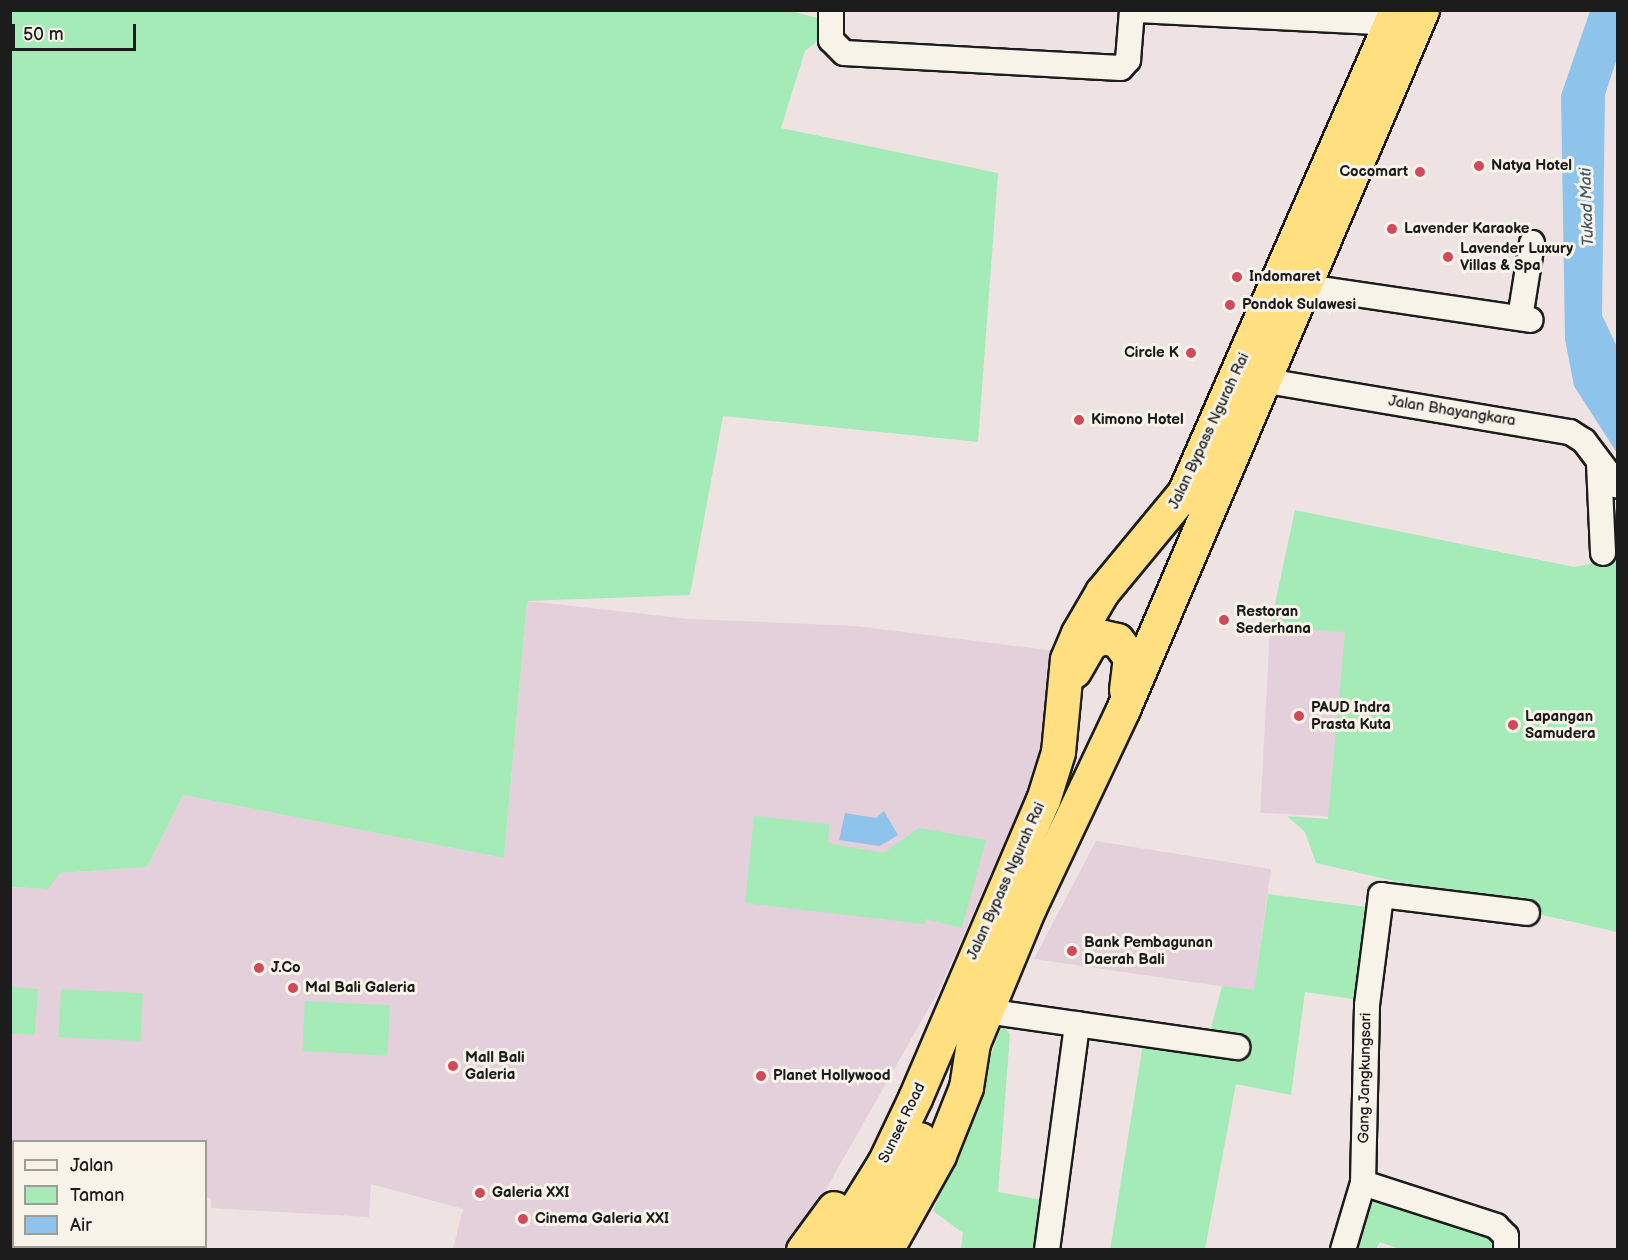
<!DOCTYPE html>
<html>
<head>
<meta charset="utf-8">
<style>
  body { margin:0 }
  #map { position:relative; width:1628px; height:1260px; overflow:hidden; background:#eee3e2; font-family:"Balsamiq Sans",sans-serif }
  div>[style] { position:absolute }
  .built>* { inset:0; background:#e3d0da; transform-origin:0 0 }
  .green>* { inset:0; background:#a4ebb8; transform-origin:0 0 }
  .water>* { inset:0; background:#8ec4ec }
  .roads { filter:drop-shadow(2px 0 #1c1c1c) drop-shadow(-2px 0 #1c1c1c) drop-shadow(0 2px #1c1c1c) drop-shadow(0 -2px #1c1c1c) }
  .minor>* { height:24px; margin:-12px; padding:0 12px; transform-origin:12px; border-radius:12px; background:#f7f3e8 }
  .highway>* { height:33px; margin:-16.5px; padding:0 16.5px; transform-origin:16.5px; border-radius:16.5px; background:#ffdf80 }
  .dots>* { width:16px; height:16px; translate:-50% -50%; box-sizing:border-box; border:3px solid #f7f3e8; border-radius:50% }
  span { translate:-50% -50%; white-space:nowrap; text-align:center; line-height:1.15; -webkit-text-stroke:6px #f7f3e8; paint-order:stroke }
  .poi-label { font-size:15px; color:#1c1c1c; font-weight:700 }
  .left { translate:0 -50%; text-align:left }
  .right { translate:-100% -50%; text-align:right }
  .street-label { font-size:15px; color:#1c1c1c }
  .water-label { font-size:16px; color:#445765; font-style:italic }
  .frame { position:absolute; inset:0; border:12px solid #1c1c1c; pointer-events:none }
  .legend { position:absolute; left:12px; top:1140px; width:195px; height:108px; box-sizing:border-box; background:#f7f3e8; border:2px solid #9f9d96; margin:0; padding:8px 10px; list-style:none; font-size:18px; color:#1c1c1c }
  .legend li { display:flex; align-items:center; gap:12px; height:30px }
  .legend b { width:30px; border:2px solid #9f9d96 }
  .scale { position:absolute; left:12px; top:24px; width:124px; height:27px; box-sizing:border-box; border:3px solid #1c1c1c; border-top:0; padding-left:8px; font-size:18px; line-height:21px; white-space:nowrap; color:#1c1c1c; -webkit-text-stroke:4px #f7f3e8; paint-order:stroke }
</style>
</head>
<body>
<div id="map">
  <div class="built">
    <div style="clip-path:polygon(527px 601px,690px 619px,856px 626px,1057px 651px,1040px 762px,939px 990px,792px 1249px,453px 1249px,463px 1209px,371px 1184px,369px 1217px,211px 1208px,211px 1198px,206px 1198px,206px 1142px,14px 1142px,11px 1214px,10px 887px,47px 889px,60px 873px,147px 867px,183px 795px,504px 858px)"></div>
    <div style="left:1270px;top:627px;width:75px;height:186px;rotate:3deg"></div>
    <div style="clip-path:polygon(1096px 841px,1271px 869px,1254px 991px,1034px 959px)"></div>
  </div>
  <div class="green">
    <div style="clip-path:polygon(787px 10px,817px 18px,819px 40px,805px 51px,781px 128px,998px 173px,978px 442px,723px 416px,690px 595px,527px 601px,504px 858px,183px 795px,147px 867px,60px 873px,48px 889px,11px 887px,11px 11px)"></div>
    <div style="clip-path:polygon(1295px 510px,1574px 567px,1617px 559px,1617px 932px,1316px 863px,1305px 832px,1287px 816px,1328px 819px,1345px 632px,1270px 627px)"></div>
    <div style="clip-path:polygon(754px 816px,829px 824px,828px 843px,883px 853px,919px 828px,986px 840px,962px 928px,926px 919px,924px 924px,745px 903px)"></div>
    <div style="clip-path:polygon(1268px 894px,1374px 908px,1360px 1000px,1305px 992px,1291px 1095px,1236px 1084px,1205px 1249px,1110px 1250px,1145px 1031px,1208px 1040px,1222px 986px,1254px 990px)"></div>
    <div style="left:11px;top:987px;width:27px;height:46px;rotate:4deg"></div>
    <div style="left:61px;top:989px;width:82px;height:48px;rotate:3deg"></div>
    <div style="left:305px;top:1001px;width:85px;height:50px;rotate:3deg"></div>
    <div style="clip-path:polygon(1002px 1025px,1010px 1034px,998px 1192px,1043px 1200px,1038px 1249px,961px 1249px,963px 1233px,933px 1211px)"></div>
    <div style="clip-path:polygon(1366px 1190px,1499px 1238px,1495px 1249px,1400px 1249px,1380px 1242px,1376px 1249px,1347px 1249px)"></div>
  </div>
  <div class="water">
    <div style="clip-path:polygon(1590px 11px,1617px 11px,1617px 58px,1605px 95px,1602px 315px,1617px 347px,1617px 453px,1574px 386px,1565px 339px,1561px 95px)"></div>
    <div style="clip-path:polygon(884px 811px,898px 835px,880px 846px,839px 840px,845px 813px,876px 818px)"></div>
  </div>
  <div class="roads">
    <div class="minor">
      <div style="left:831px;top:10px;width:30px;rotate:90deg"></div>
      <div style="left:831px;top:40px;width:18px;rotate:45deg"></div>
      <div style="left:844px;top:53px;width:277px;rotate:3.1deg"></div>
      <div style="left:1121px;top:68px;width:11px;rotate:-49deg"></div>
      <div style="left:1128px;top:60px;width:50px;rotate:-85.4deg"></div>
      <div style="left:1137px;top:10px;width:254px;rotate:2.9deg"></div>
      <div style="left:1301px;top:286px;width:232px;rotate:8.4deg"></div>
      <div style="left:1520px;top:318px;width:76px;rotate:-80.9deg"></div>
      <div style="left:1261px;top:380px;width:313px;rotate:9.6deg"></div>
      <div style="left:1570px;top:432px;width:17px;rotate:33deg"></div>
      <div style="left:1584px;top:441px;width:56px;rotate:52.9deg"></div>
      <div style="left:1599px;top:464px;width:89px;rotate:87.4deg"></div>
      <div style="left:986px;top:1011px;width:254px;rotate:8.2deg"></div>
      <div style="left:1363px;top:1183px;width:140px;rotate:17.9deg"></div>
      <div style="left:1496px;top:1226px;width:14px;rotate:45deg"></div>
      <div style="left:1506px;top:1236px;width:14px;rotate:90deg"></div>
      <div style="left:1047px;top:1250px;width:228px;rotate:-82.4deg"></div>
      <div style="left:1343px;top:1250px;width:70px;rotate:-73.4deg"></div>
      <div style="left:1363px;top:1183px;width:178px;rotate:-88.7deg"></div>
      <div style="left:1367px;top:1005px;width:111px;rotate:-82.7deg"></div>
      <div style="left:1381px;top:895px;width:147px;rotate:7deg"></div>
    </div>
    <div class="highway">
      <div style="left:1074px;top:671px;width:32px;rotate:-60deg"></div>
      <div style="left:1090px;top:643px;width:14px;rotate:-25deg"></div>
      <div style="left:1103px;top:637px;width:14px;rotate:12deg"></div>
      <div style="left:1117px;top:640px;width:21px;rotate:53deg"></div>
      <div style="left:1130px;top:657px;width:33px;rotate:97deg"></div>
      <div style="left:803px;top:1250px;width:52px;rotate:-53.6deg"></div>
      <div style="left:830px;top:1250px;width:102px;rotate:-58.2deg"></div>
      <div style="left:884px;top:1163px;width:72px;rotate:-64.5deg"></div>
      <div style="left:915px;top:1098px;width:324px;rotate:-66.8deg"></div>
      <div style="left:1043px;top:800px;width:50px;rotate:-72.6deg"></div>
      <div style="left:1058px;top:752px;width:93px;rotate:-84.5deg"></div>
      <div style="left:1067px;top:659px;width:28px;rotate:-67deg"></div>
      <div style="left:1078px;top:633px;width:48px;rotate:-59.7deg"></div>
      <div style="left:1102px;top:592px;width:129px;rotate:-50.4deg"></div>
      <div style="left:1184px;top:493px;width:527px;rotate:-66.3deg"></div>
      <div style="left:858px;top:1250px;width:127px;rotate:-60.8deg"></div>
      <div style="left:886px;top:1250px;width:109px;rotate:-60.8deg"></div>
      <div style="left:939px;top:1155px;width:73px;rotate:-68.3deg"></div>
      <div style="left:966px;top:1087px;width:45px;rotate:-81deg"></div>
      <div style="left:973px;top:1043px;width:146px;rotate:-67.5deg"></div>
      <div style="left:1029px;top:908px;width:220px;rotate:-64.7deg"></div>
      <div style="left:1123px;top:709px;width:760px;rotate:-66.84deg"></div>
    </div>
  </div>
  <div class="dots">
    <div style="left:1479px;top:166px;background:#d1495b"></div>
    <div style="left:1420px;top:172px;background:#d1495b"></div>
    <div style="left:1392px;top:229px;background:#d1495b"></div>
    <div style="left:1448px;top:257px;background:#d1495b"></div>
    <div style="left:1237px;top:277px;background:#d1495b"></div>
    <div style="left:1230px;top:305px;background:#d1495b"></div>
    <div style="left:1191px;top:353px;background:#d1495b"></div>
    <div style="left:1079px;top:420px;background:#d1495b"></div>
    <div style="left:1224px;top:620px;background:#d1495b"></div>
    <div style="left:1299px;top:716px;background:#d1495b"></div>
    <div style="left:1513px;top:725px;background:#d1495b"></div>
    <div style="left:1072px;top:951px;background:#d1495b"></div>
    <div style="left:259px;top:968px;background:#d1495b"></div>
    <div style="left:293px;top:988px;background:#d1495b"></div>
    <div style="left:453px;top:1066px;background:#d1495b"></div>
    <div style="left:761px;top:1076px;background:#d1495b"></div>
    <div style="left:480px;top:1193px;background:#d1495b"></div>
    <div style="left:523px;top:1219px;background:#d1495b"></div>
  </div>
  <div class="poi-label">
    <span class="left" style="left:1491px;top:166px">Natya Hotel</span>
    <span class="right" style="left:1408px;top:172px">Cocomart</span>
    <span class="left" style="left:1404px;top:229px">Lavender Karaoke</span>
    <span class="left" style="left:1460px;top:257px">Lavender Luxury<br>Villas &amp; Spa</span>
    <span class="left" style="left:1249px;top:277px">Indomaret</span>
    <span class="left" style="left:1242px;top:305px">Pondok Sulawesi</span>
    <span class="right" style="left:1179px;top:353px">Circle K</span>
    <span class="left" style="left:1091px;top:420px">Kimono Hotel</span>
    <span class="left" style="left:1236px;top:620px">Restoran<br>Sederhana</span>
    <span class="left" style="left:1311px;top:716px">PAUD Indra<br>Prasta Kuta</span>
    <span class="left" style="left:1525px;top:725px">Lapangan<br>Samudera</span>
    <span class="left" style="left:1084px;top:951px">Bank Pembagunan<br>Daerah Bali</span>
    <span class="left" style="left:271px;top:968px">J.Co</span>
    <span class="left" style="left:305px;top:988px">Mal Bali Galeria</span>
    <span class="left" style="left:465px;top:1066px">Mall Bali<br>Galeria</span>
    <span class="left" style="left:773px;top:1076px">Planet Hollywood</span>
    <span class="left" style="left:492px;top:1193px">Galeria XXI</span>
    <span class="left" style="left:535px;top:1219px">Cinema Galeria XXI</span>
  </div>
  <div class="street-label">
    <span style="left:1452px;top:411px;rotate:9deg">Jalan Bhayangkara</span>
    <span style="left:1209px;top:431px;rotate:-65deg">Jalan Bypass Ngurah Rai</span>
    <span style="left:1006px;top:881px;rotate:-66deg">Jalan Bypass Ngurah Rai</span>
    <span style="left:1365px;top:1078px;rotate:-89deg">Gang Jangkungsari</span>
    <span style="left:902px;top:1123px;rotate:-64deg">Sunset Road</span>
  </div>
  <div class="water-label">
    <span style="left:1588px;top:207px;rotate:-92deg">Tukad Mati</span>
  </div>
  <div class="frame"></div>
  <ul class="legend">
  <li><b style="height:8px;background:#f7f3e8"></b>Jalan</li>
  <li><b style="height:16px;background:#a4ebb8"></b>Taman</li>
  <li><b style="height:16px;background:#8ec4ec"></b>Air</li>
  </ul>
  <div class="scale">50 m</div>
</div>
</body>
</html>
